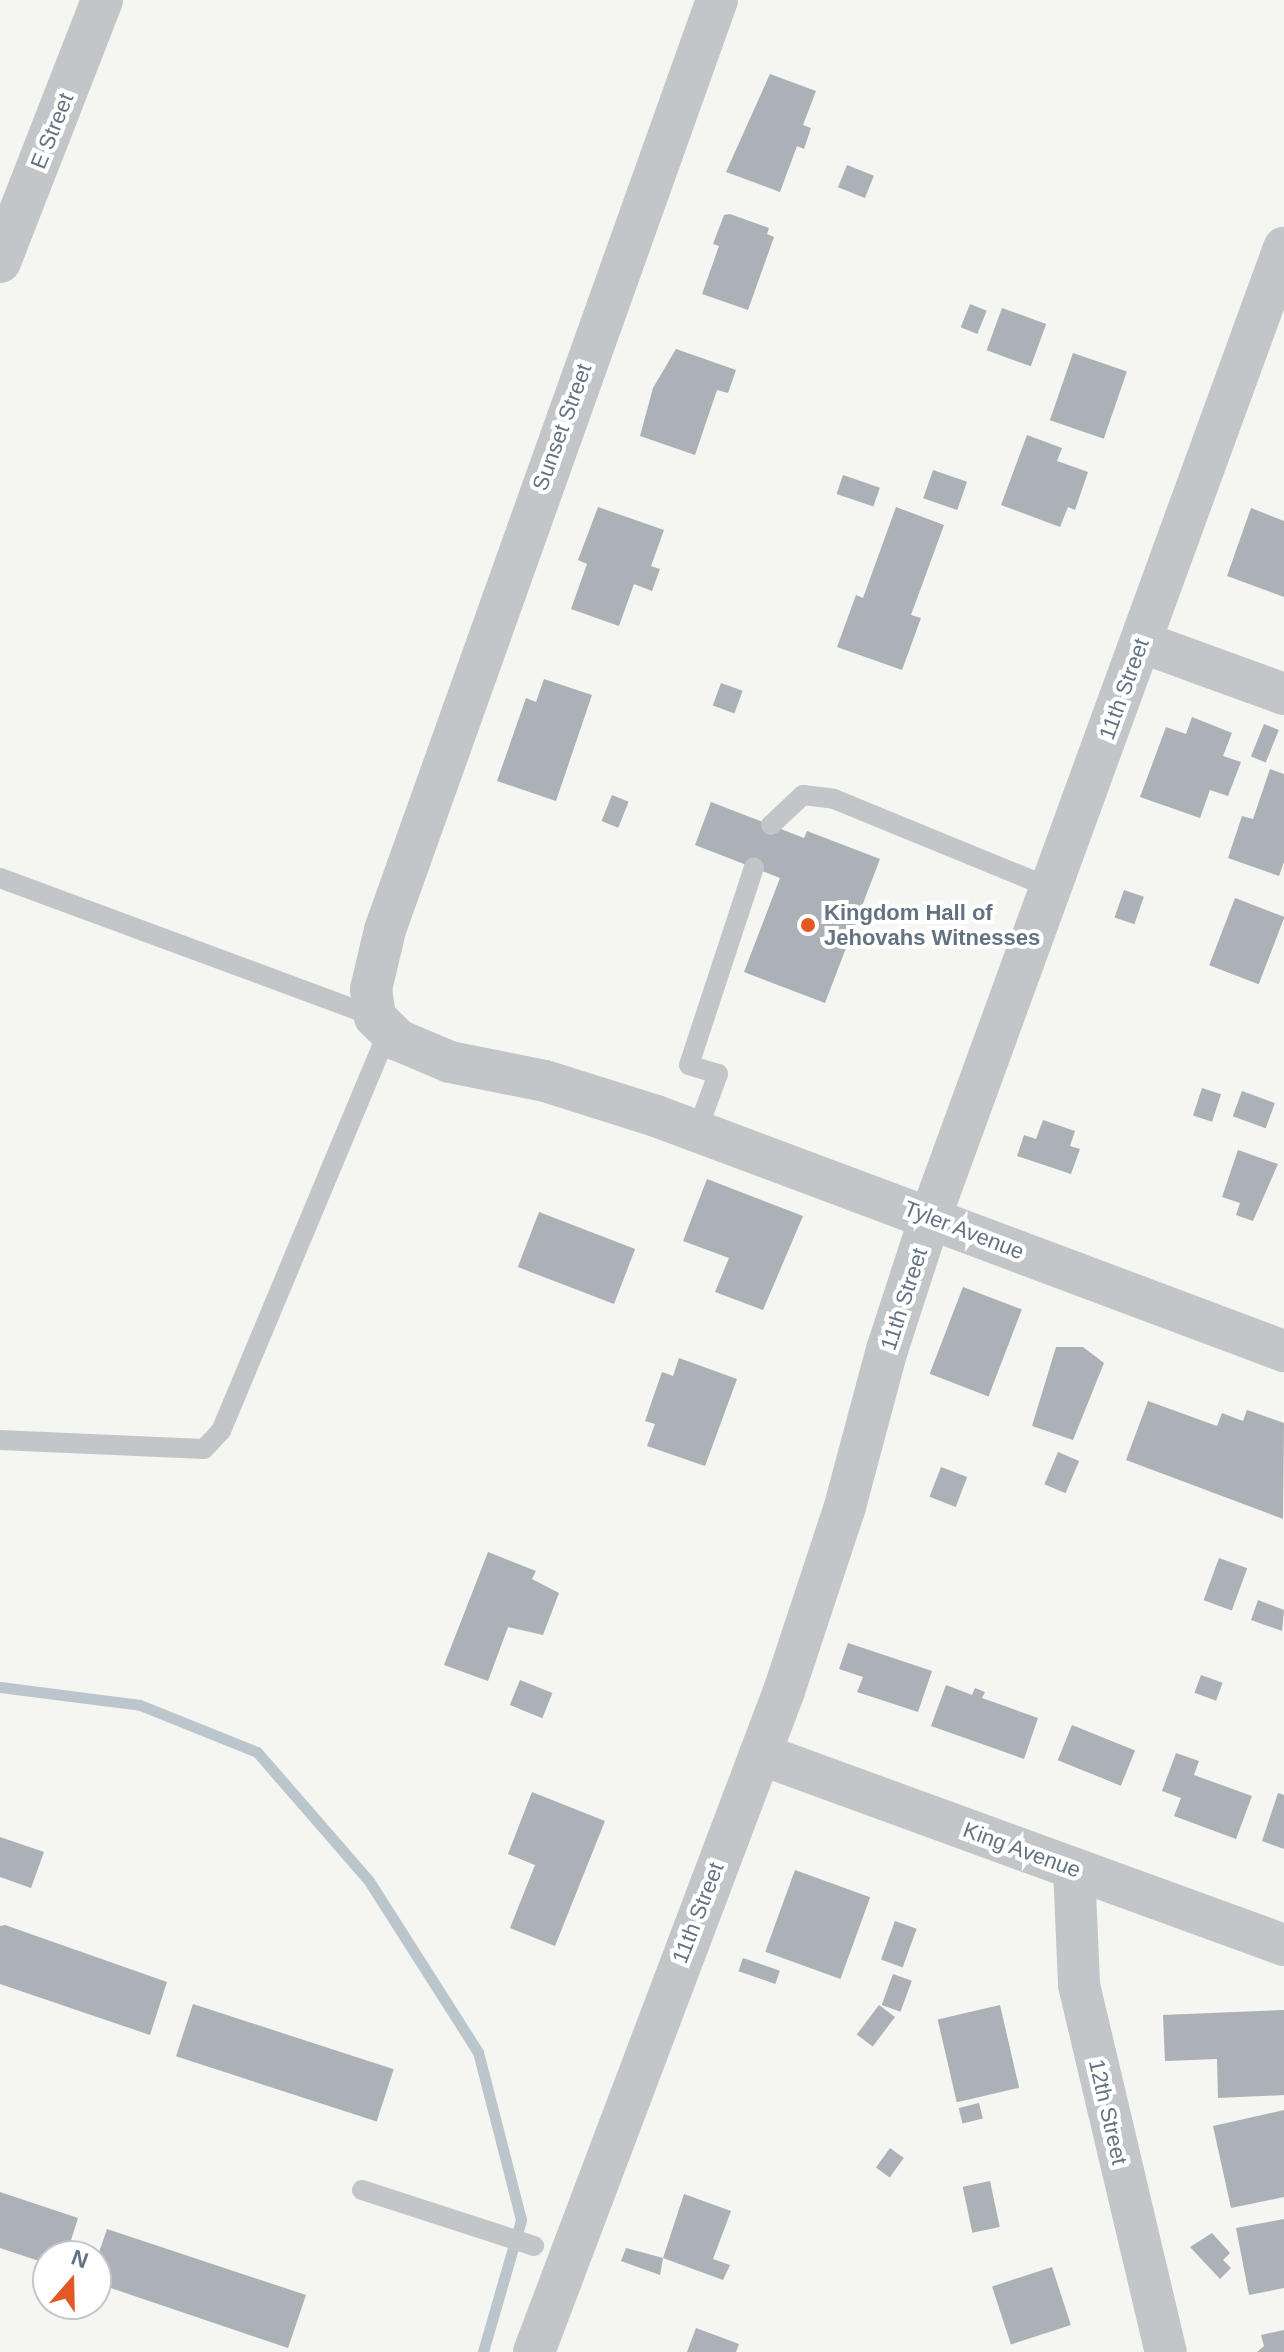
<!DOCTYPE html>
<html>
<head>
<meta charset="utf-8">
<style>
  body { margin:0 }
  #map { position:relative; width:1284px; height:2352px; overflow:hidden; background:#f5f5f1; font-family:Helvetica,sans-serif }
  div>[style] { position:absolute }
  .stream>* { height:11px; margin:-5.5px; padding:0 5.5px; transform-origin:5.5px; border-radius:5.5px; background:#bbc6cc }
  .building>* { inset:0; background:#abb1b7; transform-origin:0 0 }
  .lane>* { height:20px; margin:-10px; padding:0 10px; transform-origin:10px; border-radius:10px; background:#c2c6c9 }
  .street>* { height:42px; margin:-21px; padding:0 21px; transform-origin:21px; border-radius:21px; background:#c2c6c9 }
  .dots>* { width:22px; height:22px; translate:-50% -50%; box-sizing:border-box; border:4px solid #fff; border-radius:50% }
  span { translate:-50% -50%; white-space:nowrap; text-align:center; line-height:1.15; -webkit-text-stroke:8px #fff; paint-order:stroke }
  .street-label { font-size:22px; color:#647382 }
  .poi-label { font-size:22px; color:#647382; font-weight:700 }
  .left { translate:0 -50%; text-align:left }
  .north { position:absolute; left:32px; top:2240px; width:80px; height:80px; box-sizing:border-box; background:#fff; border:2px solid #c1c7cd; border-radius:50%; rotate:20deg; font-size:22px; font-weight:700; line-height:32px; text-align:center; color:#647382 }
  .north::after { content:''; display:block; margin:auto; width:28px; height:36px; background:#e35823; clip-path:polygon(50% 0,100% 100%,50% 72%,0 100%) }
</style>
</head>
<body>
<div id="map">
  <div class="stream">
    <div style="left:0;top:1687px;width:141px;rotate:7.3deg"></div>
    <div style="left:140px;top:1705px;width:126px;rotate:21.9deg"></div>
    <div style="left:257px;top:1752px;width:171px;rotate:49deg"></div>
    <div style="left:369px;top:1881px;width:203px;rotate:57.5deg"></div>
    <div style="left:478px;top:2052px;width:173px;rotate:75.6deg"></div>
    <div style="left:521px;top:2220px;width:137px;rotate:106.1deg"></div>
  </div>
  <div class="building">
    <div style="clip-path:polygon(770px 74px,816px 91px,803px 125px,811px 128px,804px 149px,797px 146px,780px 192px,726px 172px)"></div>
    <div style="left:847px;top:165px;width:29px;height:24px;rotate:22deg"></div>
    <div style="clip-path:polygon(730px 214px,769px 228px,767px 234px,774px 237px,748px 310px,702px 294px,719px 246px,713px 244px,724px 215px)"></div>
    <div style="left:970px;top:304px;width:18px;height:25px;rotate:22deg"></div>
    <div style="left:1002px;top:308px;width:47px;height:45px;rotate:20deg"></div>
    <div style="clip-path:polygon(676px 349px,736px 370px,728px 393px,717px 390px,695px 455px,640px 436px,653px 388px)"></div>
    <div style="left:1073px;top:353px;width:57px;height:71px;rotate:19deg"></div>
    <div style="clip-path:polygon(1027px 435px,1062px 448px,1057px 461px,1088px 472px,1075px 510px,1068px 507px,1060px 527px,1001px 505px)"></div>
    <div style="left:933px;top:470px;width:36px;height:30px;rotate:19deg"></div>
    <div style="left:843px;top:475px;width:39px;height:20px;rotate:19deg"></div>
    <div style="clip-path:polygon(598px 507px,664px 530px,651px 566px,660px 569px,652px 591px,634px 584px,619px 626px,571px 609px,587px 564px,578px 560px)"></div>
    <div style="clip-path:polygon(896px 507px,944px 525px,911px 615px,921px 618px,902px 670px,837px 647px,856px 595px,863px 598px)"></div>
    <div style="clip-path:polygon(1251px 508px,1284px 521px,1284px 597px,1227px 576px)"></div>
    <div style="clip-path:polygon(544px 679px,592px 695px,556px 801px,497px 781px,526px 698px,536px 702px)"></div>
    <div style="left:721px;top:683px;width:23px;height:24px;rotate:20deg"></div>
    <div style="clip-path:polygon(1192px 717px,1232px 733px,1223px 756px,1241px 762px,1228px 796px,1210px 790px,1200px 818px,1140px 797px,1166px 727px,1186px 734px)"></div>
    <div style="left:1264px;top:724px;width:16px;height:35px;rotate:22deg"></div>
    <div style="clip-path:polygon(1270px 769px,1284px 774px,1284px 862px,1279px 876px,1228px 858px,1242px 816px,1253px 819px)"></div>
    <div style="left:612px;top:795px;width:18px;height:28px;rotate:22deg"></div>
    <div style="clip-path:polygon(711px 802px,804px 838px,807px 831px,880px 859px,825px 1003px,744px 972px,780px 878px,695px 845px)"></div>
    <div style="left:1124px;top:890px;width:21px;height:29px;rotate:19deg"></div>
    <div style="left:1235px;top:898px;width:53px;height:72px;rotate:21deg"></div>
    <div style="left:1202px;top:1088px;width:20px;height:29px;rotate:18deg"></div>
    <div style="left:1242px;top:1091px;width:35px;height:27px;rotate:20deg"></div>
    <div style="clip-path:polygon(1043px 1120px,1075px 1131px,1070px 1146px,1080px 1149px,1071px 1174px,1017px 1156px,1024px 1135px,1036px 1139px)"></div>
    <div style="clip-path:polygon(1238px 1150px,1278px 1164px,1253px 1221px,1236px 1215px,1240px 1203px,1222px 1197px)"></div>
    <div style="clip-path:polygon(707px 1179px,803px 1216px,763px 1310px,715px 1292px,729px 1258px,683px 1241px)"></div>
    <div style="left:539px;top:1212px;width:103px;height:59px;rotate:21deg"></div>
    <div style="left:963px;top:1287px;width:63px;height:93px;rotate:21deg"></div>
    <div style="clip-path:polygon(1056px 1347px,1083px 1347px,1104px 1363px,1073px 1440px,1032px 1426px)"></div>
    <div style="clip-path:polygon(679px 1358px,737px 1379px,705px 1466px,647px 1446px,655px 1424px,645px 1421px,662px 1372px,673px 1376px)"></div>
    <div style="clip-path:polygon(1148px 1401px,1217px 1426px,1222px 1413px,1243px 1421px,1247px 1410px,1284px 1423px,1283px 1519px,1126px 1460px)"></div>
    <div style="left:1058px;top:1452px;width:23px;height:35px;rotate:23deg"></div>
    <div style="left:941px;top:1467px;width:28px;height:32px;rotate:21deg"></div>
    <div style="clip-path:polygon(488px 1552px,536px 1571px,532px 1579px,559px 1593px,543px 1635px,508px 1627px,488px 1681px,444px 1665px)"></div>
    <div style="left:1219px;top:1558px;width:30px;height:45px;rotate:20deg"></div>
    <div style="clip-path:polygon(1258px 1600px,1284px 1610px,1282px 1631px,1251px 1620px)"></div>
    <div style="clip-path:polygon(848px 1643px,932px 1671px,918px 1712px,857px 1692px,863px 1677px,839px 1669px)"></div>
    <div style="left:1201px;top:1675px;width:23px;height:19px;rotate:20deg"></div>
    <div style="left:520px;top:1680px;width:35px;height:27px;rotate:22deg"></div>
    <div style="clip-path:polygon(946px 1685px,972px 1695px,975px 1688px,985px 1692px,982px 1698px,1038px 1718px,1024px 1759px,931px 1726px)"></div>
    <div style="left:1072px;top:1725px;width:68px;height:38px;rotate:22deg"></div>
    <div style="clip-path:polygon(1176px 1753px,1199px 1761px,1194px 1775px,1252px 1796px,1236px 1839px,1174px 1816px,1181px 1798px,1162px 1791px)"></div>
    <div style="clip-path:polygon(532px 1792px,605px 1821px,555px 1946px,510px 1928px,535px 1865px,508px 1854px)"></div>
    <div style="clip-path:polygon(1278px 1793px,1284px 1795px,1284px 1849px,1262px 1841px)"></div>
    <div style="clip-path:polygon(0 1837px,44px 1852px,31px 1888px,0 1877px)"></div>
    <div style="left:795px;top:1870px;width:80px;height:87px;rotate:20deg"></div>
    <div style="left:895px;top:1921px;width:23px;height:41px;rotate:20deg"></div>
    <div style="clip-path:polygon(5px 1925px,167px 1982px,150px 2035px,0 1984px,0 1926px)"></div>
    <div style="left:743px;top:1958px;width:39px;height:14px;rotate:19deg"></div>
    <div style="left:893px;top:1974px;width:20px;height:33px;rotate:20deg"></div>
    <div style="left:193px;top:2004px;width:211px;height:55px;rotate:18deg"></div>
    <div style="left:879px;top:2005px;width:20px;height:37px;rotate:37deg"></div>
    <div style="left:1000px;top:2005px;width:85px;height:64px;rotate:77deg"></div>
    <div style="clip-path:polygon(1284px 2010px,1284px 2095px,1218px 2098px,1217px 2059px,1165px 2061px,1163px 2015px)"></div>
    <div style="left:979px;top:2103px;width:16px;height:21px;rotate:76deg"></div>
    <div style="clip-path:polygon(1284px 2110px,1284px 2197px,1231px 2208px,1213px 2126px)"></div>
    <div style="left:890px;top:2148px;width:17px;height:24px;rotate:36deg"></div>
    <div style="left:990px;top:2181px;width:47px;height:28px;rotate:78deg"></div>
    <div style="clip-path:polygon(0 2192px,78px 2218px,66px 2256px,48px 2256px,48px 2264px,0 2248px)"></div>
    <div style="clip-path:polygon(684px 2194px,731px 2211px,713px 2259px,730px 2265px,723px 2280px,663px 2258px)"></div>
    <div style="clip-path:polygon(1284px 2219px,1284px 2288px,1249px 2295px,1236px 2228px)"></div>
    <div style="clip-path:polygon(107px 2229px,306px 2295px,288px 2348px,96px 2283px,96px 2261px)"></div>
    <div style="clip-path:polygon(1212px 2233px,1230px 2253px,1223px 2260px,1231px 2268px,1220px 2279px,1190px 2247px)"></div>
    <div style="clip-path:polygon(626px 2248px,663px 2258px,660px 2275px,621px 2261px)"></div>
    <div style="left:1052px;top:2267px;width:61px;height:63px;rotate:72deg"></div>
    <div style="clip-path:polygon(696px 2328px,739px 2344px,736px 2352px,687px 2352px)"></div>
    <div style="clip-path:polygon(1284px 2330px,1284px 2352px,1257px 2352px,1264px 2346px,1261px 2335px)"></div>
  </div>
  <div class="lane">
    <div style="left:771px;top:825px;width:44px;rotate:-43.2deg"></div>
    <div style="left:803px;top:795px;width:31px;rotate:7deg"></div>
    <div style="left:834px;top:799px;width:235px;rotate:22.3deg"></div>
    <div style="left:0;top:878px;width:400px;rotate:20.3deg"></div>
    <div style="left:697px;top:1131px;width:61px;rotate:-69.8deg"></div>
    <div style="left:718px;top:1074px;width:30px;rotate:-163deg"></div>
    <div style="left:689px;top:1065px;width:208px;rotate:-71.8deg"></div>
    <div style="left:0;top:1440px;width:204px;rotate:2.5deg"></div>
    <div style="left:204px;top:1449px;width:25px;rotate:-47deg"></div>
    <div style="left:221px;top:1431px;width:433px;rotate:-67.3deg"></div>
    <div style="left:362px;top:2190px;width:181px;rotate:18deg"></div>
  </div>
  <div class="street">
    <div style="left:717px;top:0;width:987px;rotate:109.65deg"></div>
    <div style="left:385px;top:930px;width:61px;rotate:103.3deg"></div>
    <div style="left:371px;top:989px;width:28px;rotate:82deg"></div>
    <div style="left:375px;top:1017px;width:33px;rotate:45deg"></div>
    <div style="left:398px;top:1040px;width:56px;rotate:22.9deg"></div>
    <div style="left:450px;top:1062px;width:97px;rotate:11.3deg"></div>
    <div style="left:545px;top:1081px;width:116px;rotate:17.5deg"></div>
    <div style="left:656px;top:1116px;width:671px;rotate:20.52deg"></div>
    <div style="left:0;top:262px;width:281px;rotate:-68.7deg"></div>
    <div style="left:1141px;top:642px;width:152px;rotate:20deg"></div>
    <div style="left:760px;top:1754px;width:558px;rotate:20.03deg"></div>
    <div style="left:1074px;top:1869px;width:116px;rotate:87.5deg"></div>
    <div style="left:1079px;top:1985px;width:377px;rotate:76.7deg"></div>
    <div style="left:534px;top:2352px;width:707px;rotate:-69.28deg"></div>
    <div style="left:784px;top:1691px;width:191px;rotate:-71.7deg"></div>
    <div style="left:844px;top:1510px;width:166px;rotate:-75deg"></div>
    <div style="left:887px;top:1350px;width:139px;rotate:-72deg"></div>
    <div style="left:930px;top:1218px;width:1033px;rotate:-69.95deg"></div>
  </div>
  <div class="dots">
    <div style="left:808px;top:925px;background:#e35823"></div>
  </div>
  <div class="street-label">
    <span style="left:52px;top:131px;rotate:-68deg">E Street</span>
    <span style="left:562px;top:427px;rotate:-70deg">Sunset Street</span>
    <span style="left:1124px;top:689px;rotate:-70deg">11th Street</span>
    <span style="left:964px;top:1230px;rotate:21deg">Tyler Avenue</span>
    <span style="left:904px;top:1299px;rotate:-72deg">11th Street</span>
    <span style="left:1022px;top:1850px;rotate:20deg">King Avenue</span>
    <span style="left:698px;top:1913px;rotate:-69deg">11th Street</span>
    <span style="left:1108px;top:2112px;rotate:77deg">12th Street</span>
  </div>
  <div class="poi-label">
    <span class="left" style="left:824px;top:925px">Kingdom Hall of<br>Jehovahs Witnesses</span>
  </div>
  <div class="north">N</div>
</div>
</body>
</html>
